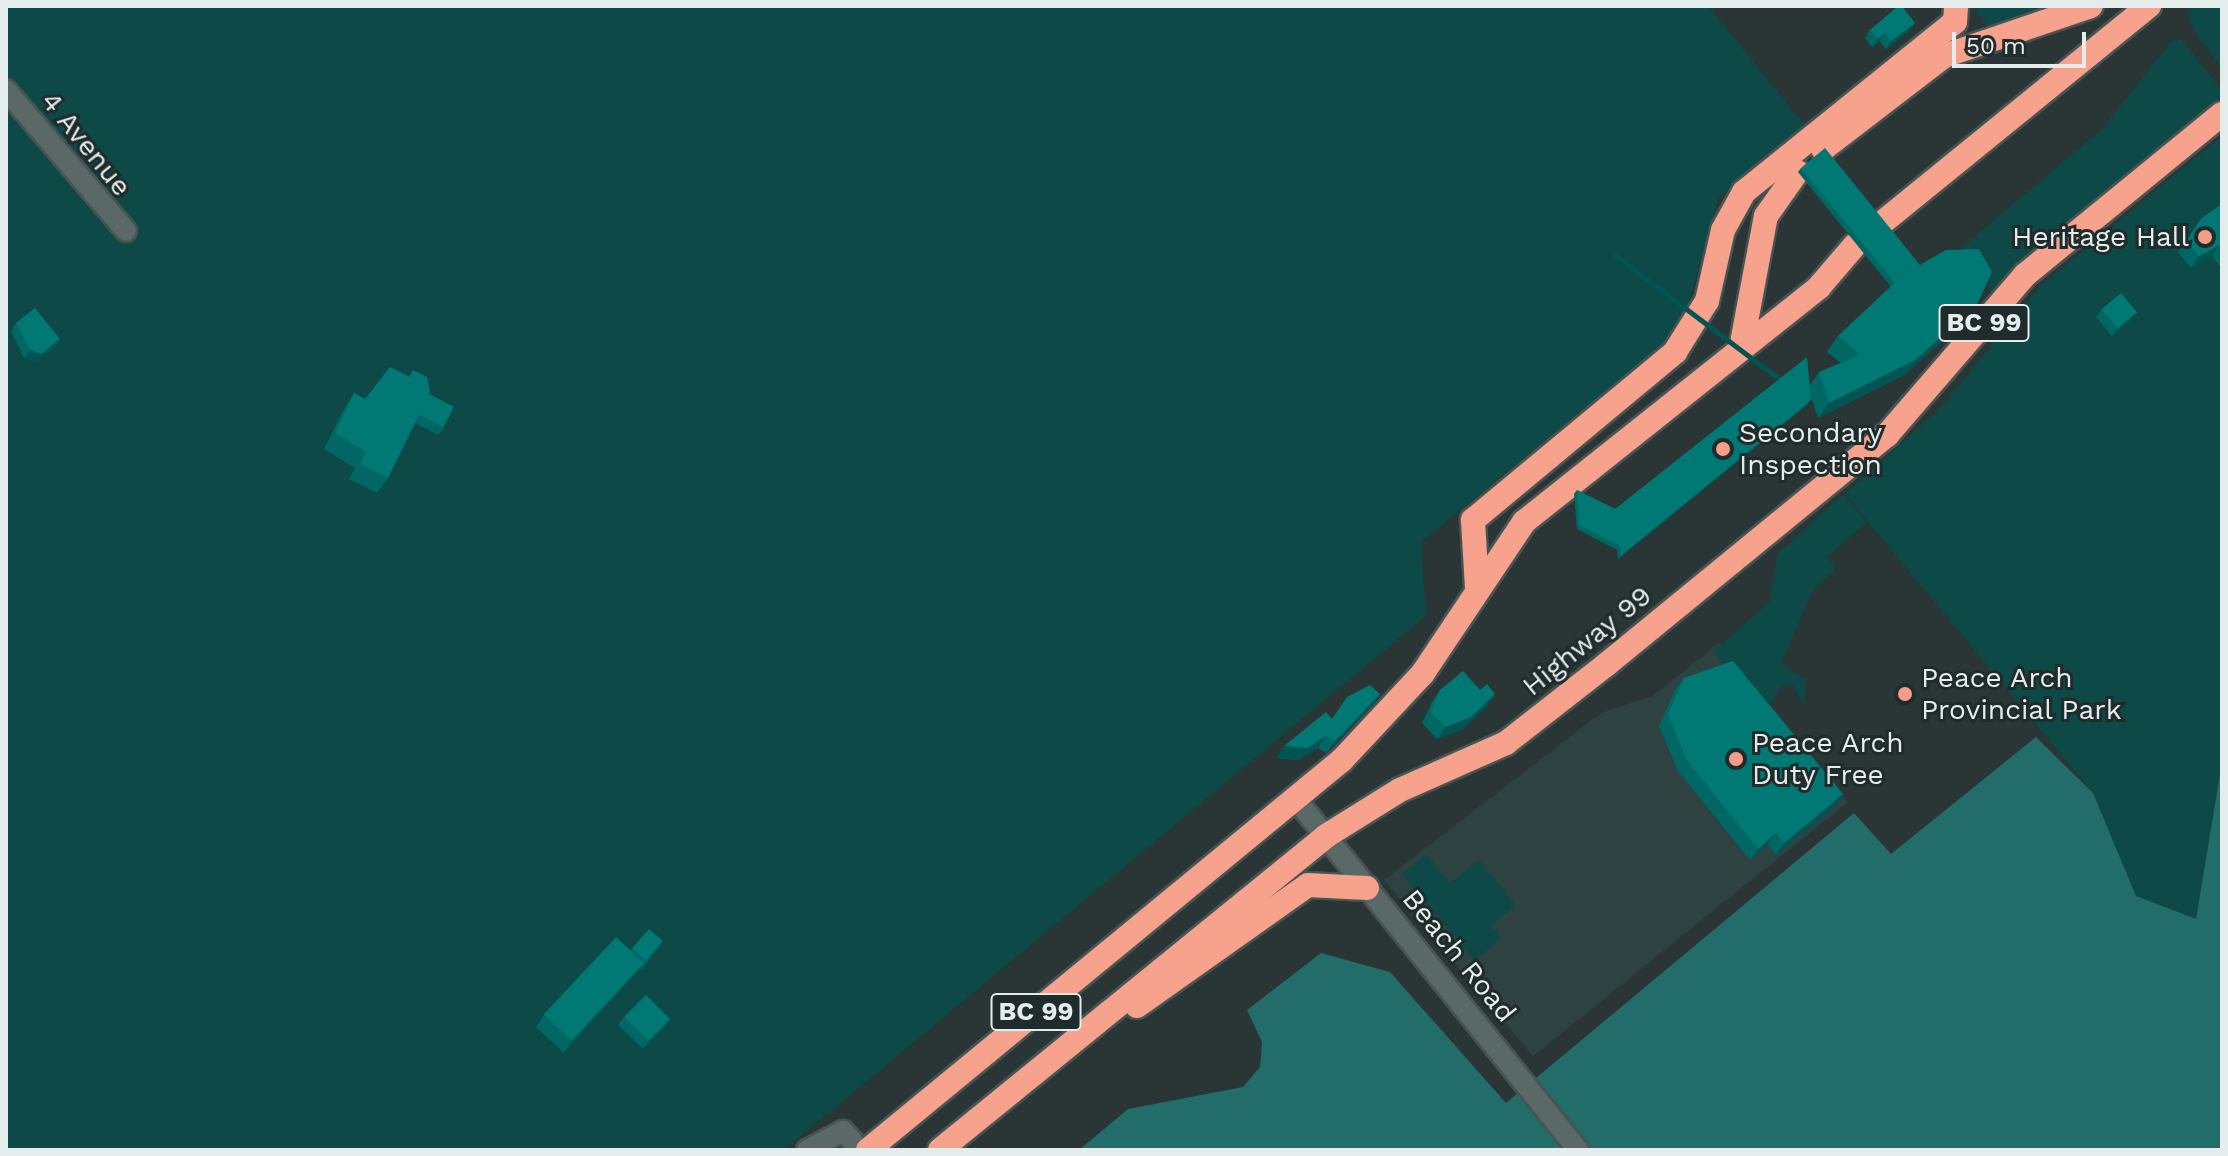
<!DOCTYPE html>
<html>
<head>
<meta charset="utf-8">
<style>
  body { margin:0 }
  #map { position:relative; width:2228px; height:1156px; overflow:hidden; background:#293635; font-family:"Work Sans",sans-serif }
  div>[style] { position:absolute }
  .built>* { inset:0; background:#2e4241 }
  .green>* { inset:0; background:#0d4947 }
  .forest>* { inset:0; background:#226c69 }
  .roads { filter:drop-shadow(2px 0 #485352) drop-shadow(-2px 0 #485352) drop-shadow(0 2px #485352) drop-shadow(0 -2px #485352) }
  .street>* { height:20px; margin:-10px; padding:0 10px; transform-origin:10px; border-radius:10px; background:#5a6867 }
  .highway>* { height:24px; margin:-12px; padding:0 12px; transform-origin:12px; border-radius:12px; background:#f7a28d }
  .wall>* { inset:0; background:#006764 }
  .shaded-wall>* { inset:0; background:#005451; transform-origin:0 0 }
  .building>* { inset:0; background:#007874; transform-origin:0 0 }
  .dots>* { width:22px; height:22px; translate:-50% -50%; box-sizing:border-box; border:4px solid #1f2c2b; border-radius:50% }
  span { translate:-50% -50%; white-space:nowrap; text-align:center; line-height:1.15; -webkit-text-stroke:6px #1f2c2b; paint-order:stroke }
  .shield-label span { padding:2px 6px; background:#1f2c2b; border:2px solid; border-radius:6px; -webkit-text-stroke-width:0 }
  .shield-label { font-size:26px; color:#e5edec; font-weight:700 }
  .street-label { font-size:28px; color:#e5edec }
  .poi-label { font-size:28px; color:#e5edec }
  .right { translate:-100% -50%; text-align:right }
  .left { translate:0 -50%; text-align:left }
  .frame { position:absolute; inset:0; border:8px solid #e5edec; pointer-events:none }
  .scale { position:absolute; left:1952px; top:32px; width:134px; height:36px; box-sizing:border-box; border:4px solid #e5edec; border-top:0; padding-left:10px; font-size:24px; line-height:28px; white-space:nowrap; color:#e5edec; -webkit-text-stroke:6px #1f2c2b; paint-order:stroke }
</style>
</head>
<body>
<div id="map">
  <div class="built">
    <div style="clip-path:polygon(1720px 642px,1848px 802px,1533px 1056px,1384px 880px,1601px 713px,1653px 696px)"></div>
  </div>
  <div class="green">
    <div style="clip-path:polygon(6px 6px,1708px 6px,1807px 128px,1719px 197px,1681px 329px,1421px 542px,1426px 616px,784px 1150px,6px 1150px)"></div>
    <div style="clip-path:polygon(1972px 6px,2073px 6px,1989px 28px)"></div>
    <div style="clip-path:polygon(2188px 6px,2222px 6px,2222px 68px,2191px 26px)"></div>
    <div style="clip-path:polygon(2181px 39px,2222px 90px,2222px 103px,1991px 297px,1986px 261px,1961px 248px,2103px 128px,2171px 42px)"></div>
    <div style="clip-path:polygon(2222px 136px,2222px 762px,2196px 919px,2136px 897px,2093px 793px,1845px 494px,1938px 410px,2041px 285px)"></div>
    <div style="clip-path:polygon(1843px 494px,1867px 522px,1827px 557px,1836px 568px,1813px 590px,1781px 663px,1805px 679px,1804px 708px,1794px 686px,1782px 685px,1765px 712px,1714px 652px,1770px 601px,1777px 554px)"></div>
    <div style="clip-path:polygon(1426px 854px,1450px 883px,1479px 860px,1516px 905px,1491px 926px,1502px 938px,1474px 961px,1402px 874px)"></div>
  </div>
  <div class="forest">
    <div style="clip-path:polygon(2036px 737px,2093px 793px,2136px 896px,2196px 919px,2222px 762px,2222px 1150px,1079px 1150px,1128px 1109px,1243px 1087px,1260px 1067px,1262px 1042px,1247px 1010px,1321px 953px,1390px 972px,1506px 1103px,1854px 813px,1891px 854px)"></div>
  </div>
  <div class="roads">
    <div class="street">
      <div style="left:6px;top:90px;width:185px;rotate:49.6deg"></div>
      <div style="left:1295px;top:798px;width:452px;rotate:51.2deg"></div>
      <div style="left:807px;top:1150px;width:41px;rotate:-27.8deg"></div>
      <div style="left:843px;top:1131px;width:26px;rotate:47deg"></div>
    </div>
    <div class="highway">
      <div style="left:1823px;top:149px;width:153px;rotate:-37.5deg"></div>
      <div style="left:1944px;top:56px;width:155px;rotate:-18.8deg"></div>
      <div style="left:1883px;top:222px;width:343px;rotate:-39.1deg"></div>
      <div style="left:1741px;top:348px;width:134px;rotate:-79.3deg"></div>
      <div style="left:1766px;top:216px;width:54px;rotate:-54.8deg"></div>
      <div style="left:1477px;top:588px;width:68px;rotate:-93.4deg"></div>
      <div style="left:1473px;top:520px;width:263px;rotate:-39.7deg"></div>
      <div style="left:1675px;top:352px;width:60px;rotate:-57.9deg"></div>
      <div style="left:1707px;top:301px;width:73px;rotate:-77.3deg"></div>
      <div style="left:1723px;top:230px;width:43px;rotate:-61.1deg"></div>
      <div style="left:1744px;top:192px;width:271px;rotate:-38.9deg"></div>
      <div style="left:1955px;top:22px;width:16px;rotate:-86deg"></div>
      <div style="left:1137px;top:1006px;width:209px;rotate:-35.3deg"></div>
      <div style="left:1308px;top:885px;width:59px;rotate:2.9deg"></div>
      <div style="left:868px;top:1150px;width:614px;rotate:-39.45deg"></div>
      <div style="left:1342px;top:760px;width:119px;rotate:-47deg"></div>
      <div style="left:1423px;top:673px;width:182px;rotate:-56.2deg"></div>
      <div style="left:1524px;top:522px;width:377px;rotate:-38.5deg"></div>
      <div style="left:1819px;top:287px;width:55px;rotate:-49.4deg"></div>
      <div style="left:940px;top:1150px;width:498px;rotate:-39.1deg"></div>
      <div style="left:1326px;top:836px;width:87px;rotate:-31.9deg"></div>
      <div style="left:1400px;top:790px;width:116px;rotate:-23.9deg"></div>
      <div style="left:1506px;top:743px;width:128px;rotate:-38deg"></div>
      <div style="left:1607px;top:664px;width:362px;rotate:-39.3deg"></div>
      <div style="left:1887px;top:435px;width:211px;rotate:-49.2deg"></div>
      <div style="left:2025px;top:275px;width:254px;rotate:-39.3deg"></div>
    </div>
  </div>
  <div class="wall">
    <div style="clip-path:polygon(1915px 23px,1909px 31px,1886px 49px,1880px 41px,1872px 47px,1865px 38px,1870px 30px)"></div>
    <div style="clip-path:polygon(1801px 168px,1966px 320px,1904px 375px,1818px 418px,1811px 396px,1811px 400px,1808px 404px,1618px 559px,1617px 550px,1577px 529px,1574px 494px,1577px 490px,1615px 509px,1810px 385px,1819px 372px,1841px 363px,1827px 352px,1838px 336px,1891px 287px,1798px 172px)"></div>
    <div style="clip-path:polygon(2222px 204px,2222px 269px,2212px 256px,2191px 268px,2178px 252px,2202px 218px)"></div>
    <div style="clip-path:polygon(2102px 309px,2137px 312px,2131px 320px,2112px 336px,2096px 317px)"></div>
    <div style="clip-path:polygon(16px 323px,60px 339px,55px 347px,36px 362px,24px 358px,11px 331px)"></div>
    <div style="clip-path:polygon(413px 370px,428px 395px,444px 427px,438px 435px,415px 423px,388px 478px,377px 493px,349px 479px,355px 468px,324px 449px,344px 409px,354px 393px,365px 399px,409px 376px)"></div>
    <div style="clip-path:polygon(1684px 678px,1835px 806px,1776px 855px,1768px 845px,1750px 860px,1678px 771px,1659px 726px,1675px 690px)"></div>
    <div style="clip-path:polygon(1440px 690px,1487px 706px,1463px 729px,1437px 739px,1422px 723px,1432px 702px)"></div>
    <div style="clip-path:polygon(1380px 694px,1372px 706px,1326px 753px,1318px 748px,1299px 760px,1276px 758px,1332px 719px)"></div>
    <div style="clip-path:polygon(663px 941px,642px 969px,640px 968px,564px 1053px,536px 1027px,544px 1015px,632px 949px)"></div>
    <div style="clip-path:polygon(624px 1017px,670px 1019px,665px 1027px,643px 1049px,618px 1025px)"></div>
  </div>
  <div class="shaded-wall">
    <div style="clip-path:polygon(1915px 23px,1909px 31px,1886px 49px,1891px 41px)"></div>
    <div style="clip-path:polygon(1885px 33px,1880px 41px,1872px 47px,1878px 39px)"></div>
    <div style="clip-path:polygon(2220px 245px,2212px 256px,2191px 268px,2199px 256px)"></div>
    <div style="clip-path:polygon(1977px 305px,1966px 320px,1904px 375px,1818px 418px,1829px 403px)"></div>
    <div style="clip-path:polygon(2137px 312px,2131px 320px,2112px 336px,2118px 328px)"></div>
    <div style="clip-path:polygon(60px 339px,55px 347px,36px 362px,24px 358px,30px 350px)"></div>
    <div style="left:1811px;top:400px;width:5px;height:245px;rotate:127deg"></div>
    <div style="clip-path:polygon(1380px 694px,1372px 706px,1326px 753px,1335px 741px)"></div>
    <div style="clip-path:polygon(1495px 694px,1487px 706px,1463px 729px,1437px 739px,1446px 727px)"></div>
    <div style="clip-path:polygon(1326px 736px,1318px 748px,1299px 760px,1276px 758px,1284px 746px)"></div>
    <div style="clip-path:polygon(1843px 794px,1835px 806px,1776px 855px,1784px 843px)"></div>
    <div style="clip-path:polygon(1776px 833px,1768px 845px,1750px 860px,1758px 849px)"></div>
    <div style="clip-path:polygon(644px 963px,636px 974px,564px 1053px,572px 1041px)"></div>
    <div style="clip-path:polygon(670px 1019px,665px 1027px,643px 1049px,649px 1041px)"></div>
  </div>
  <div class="building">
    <div style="clip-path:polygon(1898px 6px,1902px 6px,1915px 23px,1891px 41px,1885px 33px,1878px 39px,1870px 30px)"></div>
    <div style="clip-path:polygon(1825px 148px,1920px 265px,1904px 274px,1895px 283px,1801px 168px)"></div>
    <div style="clip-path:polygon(2222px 204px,2222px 247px,2220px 245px,2199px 256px,2186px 241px,2202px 218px)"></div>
    <div style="clip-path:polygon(1979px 249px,1992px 272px,1977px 305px,1915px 360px,1829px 403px,1819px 372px,1860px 355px,1838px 336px,1904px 274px,1946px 250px)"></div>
    <div style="left:2121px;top:293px;width:25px;height:25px;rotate:50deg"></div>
    <div style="clip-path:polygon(35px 308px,60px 339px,41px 354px,30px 350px,16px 323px)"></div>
    <div style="clip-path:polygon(1807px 357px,1811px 400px,1621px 555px,1620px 546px,1579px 525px,1577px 490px,1615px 509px)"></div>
    <div style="clip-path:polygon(390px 367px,410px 377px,413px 370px,427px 377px,430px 392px,388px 478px,360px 464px,366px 452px,335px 433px,354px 393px,365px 399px)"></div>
    <div style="left:429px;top:394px;width:28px;height:23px;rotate:27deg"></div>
    <div style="clip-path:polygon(1733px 661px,1843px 794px,1784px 843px,1776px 833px,1758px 849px,1686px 759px,1668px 714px,1684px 678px)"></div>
    <div style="clip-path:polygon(1463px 671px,1480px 690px,1487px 684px,1495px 694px,1471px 717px,1446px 727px,1430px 712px,1440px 690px)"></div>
    <div style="clip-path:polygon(1370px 685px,1380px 694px,1335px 741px,1326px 736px,1307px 748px,1284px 746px,1326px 712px,1332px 719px,1347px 697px)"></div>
    <div style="left:649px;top:929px;width:18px;height:26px;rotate:41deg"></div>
    <div style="left:616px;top:937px;width:38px;height:106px;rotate:43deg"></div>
    <div style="left:646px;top:995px;width:34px;height:31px;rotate:45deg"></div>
  </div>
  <div class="dots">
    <div style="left:2205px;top:237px;background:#f49e89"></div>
    <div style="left:1723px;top:449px;background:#f49e89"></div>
    <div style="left:1905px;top:694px;background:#f49e89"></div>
    <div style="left:1736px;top:759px;background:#f49e89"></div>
  </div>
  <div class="shield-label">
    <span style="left:1984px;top:323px">BC 99</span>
    <span style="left:1036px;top:1012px">BC 99</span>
  </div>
  <div class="street-label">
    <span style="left:86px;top:144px;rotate:51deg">4 Avenue</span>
    <span style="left:1587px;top:641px;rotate:-39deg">Highway 99</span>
    <span style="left:1459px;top:956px;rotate:51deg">Beach Road</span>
  </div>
  <div class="poi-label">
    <span class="right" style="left:2189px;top:237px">Heritage Hall</span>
    <span class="left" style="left:1739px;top:449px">Secondary<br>Inspection</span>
    <span class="left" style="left:1921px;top:694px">Peace Arch<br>Provincial Park</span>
    <span class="left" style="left:1752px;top:759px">Peace Arch<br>Duty Free</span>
  </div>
  <div class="frame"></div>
  <div class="scale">50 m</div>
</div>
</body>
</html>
